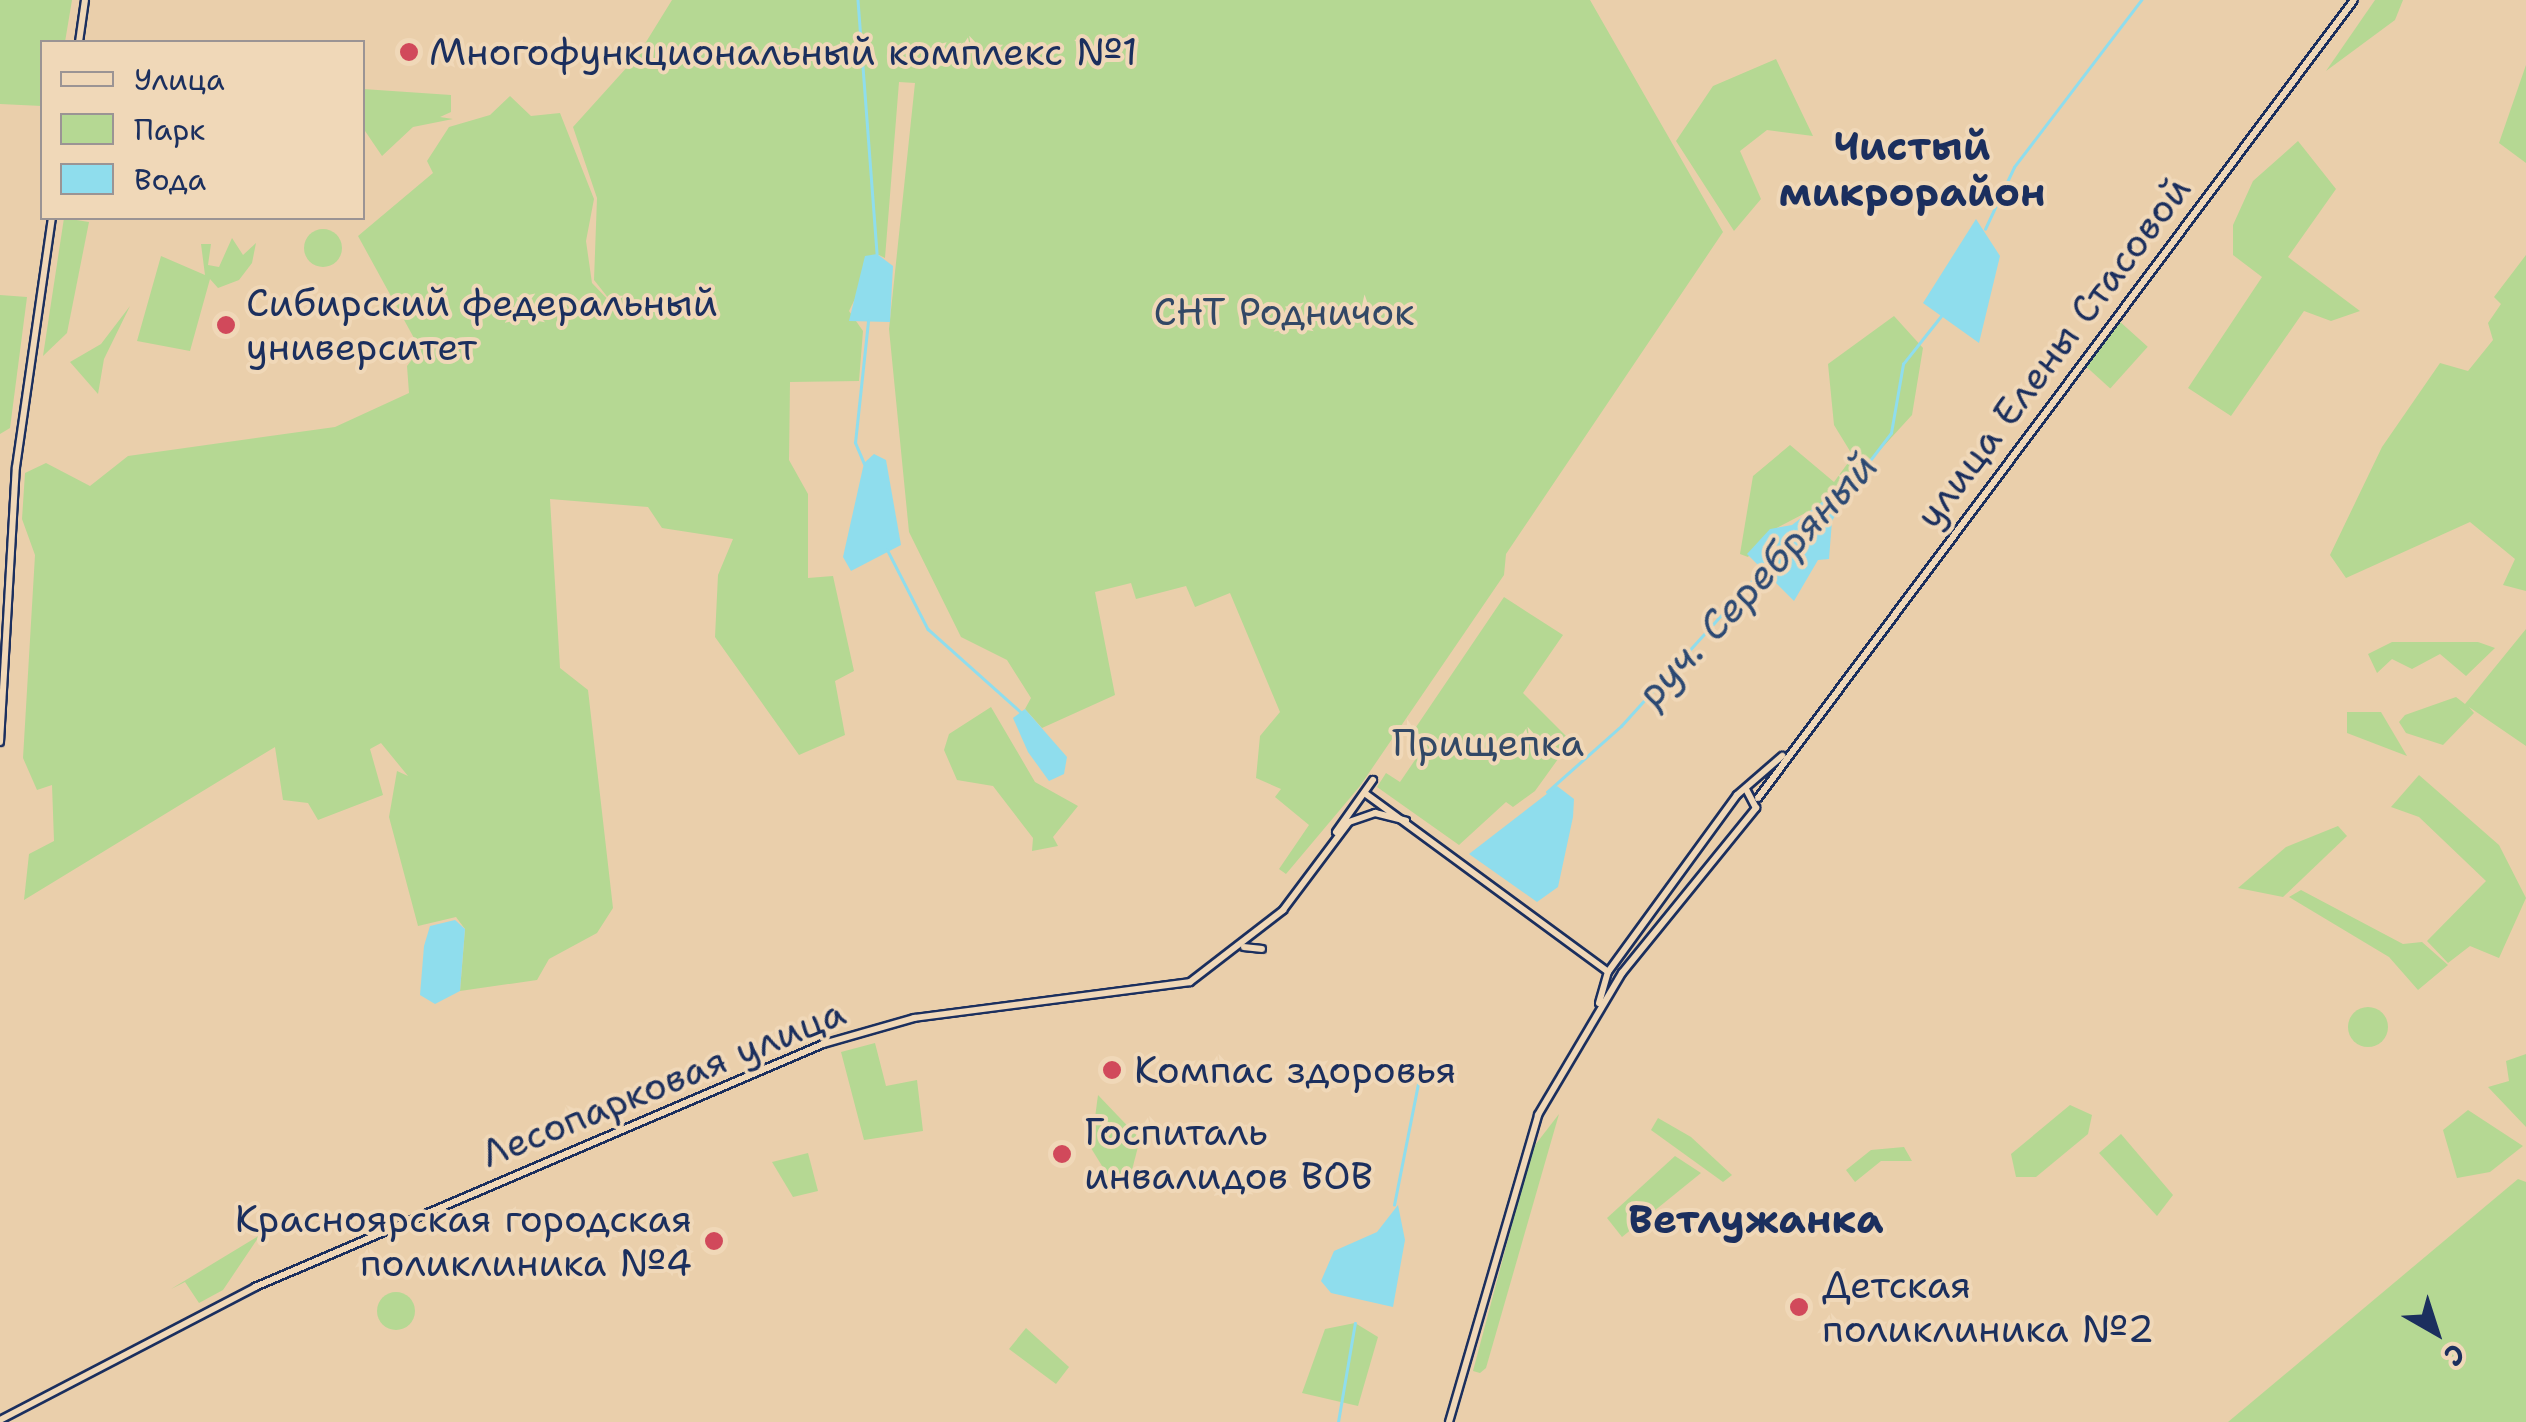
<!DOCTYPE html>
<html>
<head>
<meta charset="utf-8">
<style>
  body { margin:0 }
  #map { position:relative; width:2526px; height:1422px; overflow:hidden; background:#eacfab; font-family:"Shantell Sans",sans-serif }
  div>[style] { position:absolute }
  .green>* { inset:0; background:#b5d893; transform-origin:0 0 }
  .round { border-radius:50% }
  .water>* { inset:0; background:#8fdded }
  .stream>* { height:2.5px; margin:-1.25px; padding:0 1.25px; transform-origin:1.25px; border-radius:1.25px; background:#8fdded }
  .roads { filter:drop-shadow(2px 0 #1b2f5e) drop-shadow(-2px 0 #1b2f5e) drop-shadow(0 2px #1b2f5e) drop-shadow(0 -2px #1b2f5e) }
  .secondary>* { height:6px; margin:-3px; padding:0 3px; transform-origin:3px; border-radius:3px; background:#f0d8b8 }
  .dots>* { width:28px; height:28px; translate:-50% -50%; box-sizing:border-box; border:5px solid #f0d8b8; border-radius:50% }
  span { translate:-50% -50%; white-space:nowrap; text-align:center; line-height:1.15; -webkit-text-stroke:8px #f0d8b8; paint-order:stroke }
  .poi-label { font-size:38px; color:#1b2f5e }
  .left { translate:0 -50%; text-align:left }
  .right { translate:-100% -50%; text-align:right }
  .park-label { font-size:38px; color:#324866 }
  .street-label { font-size:38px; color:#1b2f5e }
  .neighbourhood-label { font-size:40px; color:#1b2f5e; font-weight:700 }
  .water-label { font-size:40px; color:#2c4973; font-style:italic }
  .legend { position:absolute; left:40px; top:40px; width:325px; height:180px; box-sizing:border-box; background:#f0d8b8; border:2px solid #9b9494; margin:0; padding:12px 18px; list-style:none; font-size:30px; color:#1b2f5e }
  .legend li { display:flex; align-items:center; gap:20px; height:50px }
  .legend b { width:50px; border:2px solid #9b9494 }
  .north { position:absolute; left:2386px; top:1282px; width:100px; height:100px; -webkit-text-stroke:8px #f0d8b8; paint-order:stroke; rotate:141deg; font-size:28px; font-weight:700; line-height:40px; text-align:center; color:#1b2f5e }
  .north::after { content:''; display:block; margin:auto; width:35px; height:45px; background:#1b2f5e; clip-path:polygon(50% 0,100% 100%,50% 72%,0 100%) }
</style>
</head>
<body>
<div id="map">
  <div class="green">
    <div style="clip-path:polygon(0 0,72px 0,65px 42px,42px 42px,42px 106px,0 104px)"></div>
    <div style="clip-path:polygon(672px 0,1590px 0,1723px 232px,1506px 554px,1504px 575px,1360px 786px,1286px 874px,1279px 869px,1309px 825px,1275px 797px,1281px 789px,1256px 778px,1260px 736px,1280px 712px,1230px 593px,1195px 607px,1186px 586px,1136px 599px,1131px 583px,1095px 592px,1115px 695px,1042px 728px,1025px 709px,1031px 698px,1007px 660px,961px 637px,909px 532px,889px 329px,915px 83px,899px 82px,885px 258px,877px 254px,849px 311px,863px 331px,859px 381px,790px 382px,789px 460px,808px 494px,808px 578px,833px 576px,854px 671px,835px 681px,845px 735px,799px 755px,715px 637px,718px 575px,733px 539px,662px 528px,648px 507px,550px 499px,560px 668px,588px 690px,613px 908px,597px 933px,549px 959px,537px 980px,460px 991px,465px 929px,456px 917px,418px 926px,389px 817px,397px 771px,408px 776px,381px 743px,370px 749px,383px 795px,318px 820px,308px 803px,283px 800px,275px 747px,24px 900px,29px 854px,54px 841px,52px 785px,37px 790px,23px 758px,35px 555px,22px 519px,25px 473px,46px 463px,90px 486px,128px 456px,335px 427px,409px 393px,407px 366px,420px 349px,358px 236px,433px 173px,427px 161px,449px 127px,490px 115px,510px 96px,531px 116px,560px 113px,594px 199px,586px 241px,592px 283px,617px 309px,594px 280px,597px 198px,573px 127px,638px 55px)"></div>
    <div style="clip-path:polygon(2375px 0,2403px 0,2395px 20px,2326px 71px)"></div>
    <div style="clip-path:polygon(1776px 59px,1813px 136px,1767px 130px,1740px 151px,1761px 199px,1734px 231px,1676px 141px,1713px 86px)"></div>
    <div style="clip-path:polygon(2526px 65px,2526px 163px,2499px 143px)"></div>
    <div style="clip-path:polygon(363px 89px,451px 95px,451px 112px,440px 117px,453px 119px,413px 127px,382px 156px,363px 128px)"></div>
    <div style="clip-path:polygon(2298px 141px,2336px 189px,2288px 257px,2360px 311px,2331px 321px,2304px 311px,2231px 416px,2188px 388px,2262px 277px,2233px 255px,2233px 225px,2253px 181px)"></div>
    <div style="clip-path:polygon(64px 218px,89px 222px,67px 333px,43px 356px)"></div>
    <div class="round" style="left:304px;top:229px;width:38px;height:38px"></div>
    <div style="clip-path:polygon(232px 238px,243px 255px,256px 243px,252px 263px,239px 280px,218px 288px,210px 279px,190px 351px,137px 341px,161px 256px,205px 275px,201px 244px,211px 244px,208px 265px,219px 267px)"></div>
    <div style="clip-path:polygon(2526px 255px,2526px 591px,2503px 585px,2515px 559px,2470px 522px,2346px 578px,2330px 555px,2382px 447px,2440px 363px,2468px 371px,2493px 340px,2488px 323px,2501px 304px,2494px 297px)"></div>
    <div style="clip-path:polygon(0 295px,27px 297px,10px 428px,0 434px)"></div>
    <div style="clip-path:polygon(130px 306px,104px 359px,98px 394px,70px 362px,101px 344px)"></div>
    <div style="clip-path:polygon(1894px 316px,1923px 348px,1912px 415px,1838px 496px,1767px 533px,1748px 557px,1740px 554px,1753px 476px,1790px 445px,1834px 482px,1853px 456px,1834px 425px,1828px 364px)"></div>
    <div style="left:2118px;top:320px;width:40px;height:56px;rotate:42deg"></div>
    <div style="clip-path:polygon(1504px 597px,1563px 635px,1523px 693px,1571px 741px,1535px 791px,1513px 807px,1506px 802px,1459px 845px,1377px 787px,1386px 773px,1400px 782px,1428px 741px,1414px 730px)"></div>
    <div style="clip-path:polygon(2526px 629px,2526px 746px,2469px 707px,2474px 713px,2443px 745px,2406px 733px,2399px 722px,2405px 715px,2456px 697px,2465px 704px)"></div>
    <div style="clip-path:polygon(2392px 642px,2478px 642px,2495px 648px,2466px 676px,2440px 654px,2412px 669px,2392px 659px,2377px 673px,2368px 654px)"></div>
    <div style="clip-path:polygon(991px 707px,1035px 782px,1078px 806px,1053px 837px,1058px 846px,1032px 851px,1033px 838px,993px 786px,957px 780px,944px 750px,949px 734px)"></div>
    <div style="clip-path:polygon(2347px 712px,2381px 712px,2407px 756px,2347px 733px)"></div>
    <div style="clip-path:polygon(2419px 775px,2499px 845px,2526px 898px,2499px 958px,2470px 946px,2448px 963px,2427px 941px,2486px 881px,2419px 817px,2391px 807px)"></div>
    <div style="clip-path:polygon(2338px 826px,2347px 836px,2283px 897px,2238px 888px,2286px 847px)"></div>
    <div style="clip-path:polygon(2301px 890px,2403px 944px,2422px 942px,2448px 965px,2418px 990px,2389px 957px,2289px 897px)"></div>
    <div class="round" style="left:2348px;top:1007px;width:40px;height:40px"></div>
    <div style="clip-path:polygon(875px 1043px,886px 1086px,917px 1080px,923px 1131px,864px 1140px,841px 1052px)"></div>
    <div style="clip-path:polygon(2526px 1054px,2526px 1127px,2488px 1087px,2509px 1081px,2506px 1061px)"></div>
    <div style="clip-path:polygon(1098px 1095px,1140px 1139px,1132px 1170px,1110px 1179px,1091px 1148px)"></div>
    <div style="clip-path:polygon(2070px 1105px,2092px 1115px,2088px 1134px,2036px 1177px,2016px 1177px,2011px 1154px)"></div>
    <div style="clip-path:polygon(2468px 1110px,2523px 1146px,2490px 1172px,2457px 1178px,2443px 1130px)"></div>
    <div style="clip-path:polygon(1559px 1114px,1486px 1368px,1480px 1373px,1473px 1371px,1532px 1149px)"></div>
    <div style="clip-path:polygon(1658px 1118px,1691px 1137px,1732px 1175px,1723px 1182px,1651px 1130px)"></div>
    <div style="clip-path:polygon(2121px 1134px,2173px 1195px,2157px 1216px,2099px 1153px)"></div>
    <div style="clip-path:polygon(1904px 1147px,1912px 1161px,1881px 1161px,1855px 1182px,1846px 1170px,1871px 1150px)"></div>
    <div style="clip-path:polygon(808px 1153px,818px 1191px,793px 1197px,772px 1162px)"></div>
    <div style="clip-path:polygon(1675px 1156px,1701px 1173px,1622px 1237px,1607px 1218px)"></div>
    <div style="clip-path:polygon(2518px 1179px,2526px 1182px,2526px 1422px,2228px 1422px)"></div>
    <div style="clip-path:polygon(260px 1235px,223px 1290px,199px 1303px,185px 1282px,171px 1289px)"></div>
    <div class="round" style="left:377px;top:1292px;width:38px;height:38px"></div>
    <div style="clip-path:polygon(1355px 1323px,1378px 1337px,1358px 1406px,1302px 1393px,1325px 1329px)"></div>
    <div style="clip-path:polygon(1026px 1328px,1069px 1367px,1056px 1384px,1009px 1349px)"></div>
  </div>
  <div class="water">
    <div style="clip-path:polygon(1976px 219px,2000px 256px,1979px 343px,1923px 303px)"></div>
    <div style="clip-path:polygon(877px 254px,893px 266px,890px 322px,849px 321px,865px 256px)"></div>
    <div style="clip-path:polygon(874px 454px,886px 460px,901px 545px,851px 571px,843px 557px,864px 463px)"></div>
    <div style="clip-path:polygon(1840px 488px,1849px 492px,1832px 521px,1829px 559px,1818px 560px,1794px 601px,1747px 554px,1770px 529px,1792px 525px)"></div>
    <div style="clip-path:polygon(1025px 709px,1067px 757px,1064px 774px,1049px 781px,1028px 752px,1013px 718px)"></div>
    <div style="clip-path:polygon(1557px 786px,1574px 799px,1573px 817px,1558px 887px,1537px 902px,1469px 854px)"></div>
    <div style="clip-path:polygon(455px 920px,465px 929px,460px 991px,435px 1004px,420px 995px,424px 946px,430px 926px)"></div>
    <div style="clip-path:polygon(1398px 1205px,1405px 1240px,1393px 1307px,1331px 1293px,1321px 1281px,1334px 1251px,1377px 1232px)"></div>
  </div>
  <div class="stream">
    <div style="left:858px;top:0;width:254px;rotate:85.7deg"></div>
    <div style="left:1985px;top:229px;width:68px;rotate:-64.9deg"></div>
    <div style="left:2014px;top:167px;width:210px;rotate:-52.7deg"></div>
    <div style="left:864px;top:464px;width:23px;rotate:-113deg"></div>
    <div style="left:855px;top:443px;width:123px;rotate:-83.9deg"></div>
    <div style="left:1846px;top:492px;width:74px;rotate:-52.7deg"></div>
    <div style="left:1891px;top:433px;width:70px;rotate:-80.1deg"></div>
    <div style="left:1903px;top:364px;width:61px;rotate:-51.6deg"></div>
    <div style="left:887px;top:549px;width:90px;rotate:62.9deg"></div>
    <div style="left:928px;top:629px;width:126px;rotate:41.8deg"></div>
    <div style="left:1547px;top:792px;width:99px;rotate:-41.7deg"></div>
    <div style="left:1621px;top:726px;width:212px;rotate:-47.9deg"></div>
    <div style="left:1394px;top:1205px;width:134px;rotate:-78.8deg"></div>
    <div style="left:1338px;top:1422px;width:100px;rotate:-80.3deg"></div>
  </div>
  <div class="roads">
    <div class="secondary">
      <div style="left:79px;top:42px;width:42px;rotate:-81.9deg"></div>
      <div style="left:0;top:742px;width:275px;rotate:-86.7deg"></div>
      <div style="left:16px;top:467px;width:252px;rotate:-81.8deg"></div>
      <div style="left:1366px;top:794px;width:300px;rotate:36.3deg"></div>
      <div style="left:1758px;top:798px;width:996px;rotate:-53.25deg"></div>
      <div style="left:1336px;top:832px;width:64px;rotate:-54.6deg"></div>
      <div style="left:1244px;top:947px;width:18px;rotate:6deg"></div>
      <div style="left:1599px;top:1003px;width:32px;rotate:-74deg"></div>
      <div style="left:1608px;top:972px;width:219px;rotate:-53.9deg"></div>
      <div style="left:1737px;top:795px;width:60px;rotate:-40.9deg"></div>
      <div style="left:0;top:1420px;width:288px;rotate:-27.5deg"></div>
      <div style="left:255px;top:1287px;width:618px;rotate:-23.16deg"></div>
      <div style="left:823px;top:1044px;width:95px;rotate:-15.9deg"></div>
      <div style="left:914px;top:1018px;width:278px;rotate:-7.4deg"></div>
      <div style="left:1190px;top:982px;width:118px;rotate:-37.7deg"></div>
      <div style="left:1283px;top:910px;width:110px;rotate:-53.1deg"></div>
      <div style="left:1349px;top:822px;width:28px;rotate:-19deg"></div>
      <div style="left:1375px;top:813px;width:32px;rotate:14deg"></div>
      <div style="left:1449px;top:1422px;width:320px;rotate:-73.8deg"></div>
      <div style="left:1538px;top:1115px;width:165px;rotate:-59.4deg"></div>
      <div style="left:1622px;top:973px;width:213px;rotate:-50.9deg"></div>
      <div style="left:1756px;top:808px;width:21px;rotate:-118deg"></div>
    </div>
  </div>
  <div class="dots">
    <div style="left:409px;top:52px;background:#d1495b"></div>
    <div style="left:226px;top:325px;background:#d1495b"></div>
    <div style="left:1112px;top:1070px;background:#d1495b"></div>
    <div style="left:1062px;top:1154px;background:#d1495b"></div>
    <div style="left:714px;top:1241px;background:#d1495b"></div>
    <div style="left:1799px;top:1307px;background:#d1495b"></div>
  </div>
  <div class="poi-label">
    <span class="left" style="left:429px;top:52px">Многофункциональный комплекс №1</span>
    <span class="left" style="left:246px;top:325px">Сибирский федеральный<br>университет</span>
    <span class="left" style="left:1134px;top:1070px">Компас здоровья</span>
    <span class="left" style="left:1084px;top:1154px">Госпиталь<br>инвалидов ВОВ</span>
    <span class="right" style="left:692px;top:1241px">Красноярская городская<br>поликлиника №4</span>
    <span class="left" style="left:1822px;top:1307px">Детская<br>поликлиника №2</span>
  </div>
  <div class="park-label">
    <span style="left:1284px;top:312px">СНТ Родничок</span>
    <span style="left:1488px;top:743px">Прищепка</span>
  </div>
  <div class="street-label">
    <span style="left:2053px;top:352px;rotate:-53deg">улица Елены Стасовой</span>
    <span style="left:663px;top:1083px;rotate:-22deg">Лесопарковая улица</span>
  </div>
  <div class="neighbourhood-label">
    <span style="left:1912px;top:169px">Чистый<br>микрорайон</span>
    <span style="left:1756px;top:1219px">Ветлужанка</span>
  </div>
  <div class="water-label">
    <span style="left:1757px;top:579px;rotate:-47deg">руч. Серебряный</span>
  </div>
  <ul class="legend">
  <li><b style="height:12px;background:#f0d8b8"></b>Улица</li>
  <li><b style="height:28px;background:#b5d893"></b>Парк</li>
  <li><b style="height:28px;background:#8fdded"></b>Вода</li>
  </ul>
  <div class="north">С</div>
</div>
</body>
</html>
